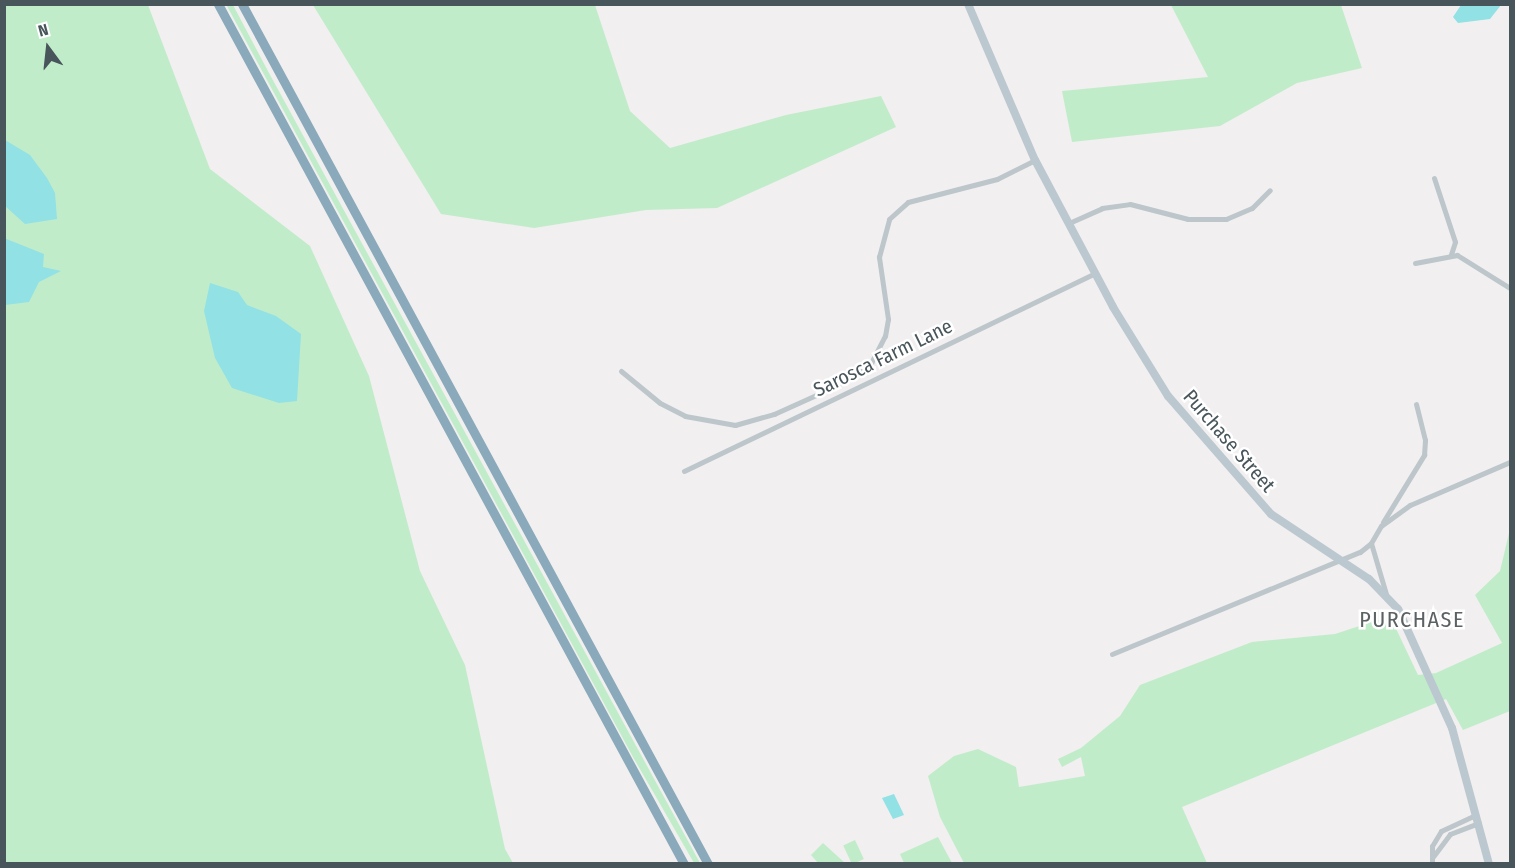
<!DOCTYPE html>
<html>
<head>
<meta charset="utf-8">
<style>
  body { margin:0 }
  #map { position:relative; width:1515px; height:868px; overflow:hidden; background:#f1efef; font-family:"Fira Sans Condensed",sans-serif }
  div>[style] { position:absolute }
  .green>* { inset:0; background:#c1ecca; transform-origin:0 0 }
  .water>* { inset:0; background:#91e1e5 }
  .street>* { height:5px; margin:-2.5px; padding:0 2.5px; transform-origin:2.5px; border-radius:2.5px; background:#bcc6cb }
  .secondary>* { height:8px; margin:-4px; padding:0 4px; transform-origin:4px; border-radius:4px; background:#bcc8cf }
  .highway>* { height:9px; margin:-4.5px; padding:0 4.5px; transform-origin:4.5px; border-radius:4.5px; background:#8aa9ba }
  span { translate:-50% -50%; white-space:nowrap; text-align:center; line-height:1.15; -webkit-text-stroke:5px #fff; paint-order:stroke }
  .street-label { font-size:20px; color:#48555b }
  .quarter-label { font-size:22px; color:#5c6163; letter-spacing:1.5px }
  .frame { position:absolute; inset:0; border:6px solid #48555b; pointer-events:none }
  .north { position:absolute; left:18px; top:18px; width:60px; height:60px; -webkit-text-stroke:4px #fff; paint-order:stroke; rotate:345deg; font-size:16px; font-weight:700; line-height:24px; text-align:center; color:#48555b }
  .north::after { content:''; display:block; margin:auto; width:21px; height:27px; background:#48555b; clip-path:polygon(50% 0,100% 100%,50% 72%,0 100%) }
</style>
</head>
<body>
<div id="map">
  <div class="green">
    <div style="clip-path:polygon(5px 5px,148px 5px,210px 169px,310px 246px,369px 376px,420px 571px,465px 665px,505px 849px,513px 863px,5px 864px)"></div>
    <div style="clip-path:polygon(233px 5px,269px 73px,700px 863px,694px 863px,633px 757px,227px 6px)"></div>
    <div style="clip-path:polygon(313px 5px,595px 5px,630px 111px,670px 148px,786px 115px,881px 96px,896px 127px,717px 208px,646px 210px,534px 228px,441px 214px)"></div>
    <div style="clip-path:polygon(1171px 5px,1341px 5px,1362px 68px,1297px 83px,1220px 126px,1072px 142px,1062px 91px,1208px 77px)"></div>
    <div style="clip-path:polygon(1510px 529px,1510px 711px,1463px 730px,1446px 699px,1182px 807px,1207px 863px,964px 863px,940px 817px,928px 776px,954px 756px,978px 749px,1016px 767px,1019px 787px,1085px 776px,1081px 757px,1062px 767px,1058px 759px,1081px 748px,1120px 716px,1140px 685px,1252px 642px,1335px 634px,1390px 616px,1418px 675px,1436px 673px,1502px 643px,1475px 595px,1500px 571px)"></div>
    <div style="clip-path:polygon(938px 837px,952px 863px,904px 863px,900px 854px)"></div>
    <div style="left:855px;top:840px;width:21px;height:13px;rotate:65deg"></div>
    <div style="clip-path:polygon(823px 843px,845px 863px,818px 863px,811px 855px)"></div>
  </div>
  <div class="water">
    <div style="clip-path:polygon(1461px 5px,1461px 4px,1501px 5px,1490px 19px,1458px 23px,1453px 17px)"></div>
    <div style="clip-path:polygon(5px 140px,30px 155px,47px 178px,55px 193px,57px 219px,25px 224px,5px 206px)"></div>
    <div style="clip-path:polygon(4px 238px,44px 254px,43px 267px,61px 271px,39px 282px,29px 302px,5px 305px)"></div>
    <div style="clip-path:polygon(210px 283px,238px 292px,247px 305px,276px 316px,301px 334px,297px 401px,279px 403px,232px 388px,215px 358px,204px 311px)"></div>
    <div style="clip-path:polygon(894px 794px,904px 815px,893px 819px,882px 798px)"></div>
  </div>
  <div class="street">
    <div style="left:1434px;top:178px;width:67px;rotate:71.8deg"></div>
    <div style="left:1455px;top:242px;width:13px;rotate:108deg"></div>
    <div style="left:1069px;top:223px;width:36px;rotate:-24deg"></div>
    <div style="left:1102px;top:208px;width:28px;rotate:-8deg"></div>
    <div style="left:1130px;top:204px;width:60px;rotate:14.5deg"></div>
    <div style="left:1188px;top:219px;width:38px"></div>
    <div style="left:1226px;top:219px;width:28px;rotate:-23deg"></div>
    <div style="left:1252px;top:208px;width:25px;rotate:-45deg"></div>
    <div style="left:1415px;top:263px;width:43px;rotate:-10.8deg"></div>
    <div style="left:1457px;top:255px;width:62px;rotate:31.9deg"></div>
    <div style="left:621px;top:371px;width:50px;rotate:39.4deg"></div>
    <div style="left:660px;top:403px;width:28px;rotate:27deg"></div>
    <div style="left:685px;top:416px;width:51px;rotate:10.2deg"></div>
    <div style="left:735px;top:425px;width:41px;rotate:-15.8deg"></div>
    <div style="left:774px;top:414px;width:68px;rotate:-24.3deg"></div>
    <div style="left:836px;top:386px;width:42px;rotate:-33.3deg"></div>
    <div style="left:871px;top:363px;width:30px;rotate:-63deg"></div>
    <div style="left:885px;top:336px;width:17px;rotate:-80deg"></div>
    <div style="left:888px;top:319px;width:63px;rotate:-98.3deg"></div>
    <div style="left:879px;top:257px;width:39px;rotate:-75deg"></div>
    <div style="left:889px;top:219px;width:25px;rotate:-42deg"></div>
    <div style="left:908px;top:202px;width:92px;rotate:-14.5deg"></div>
    <div style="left:997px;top:179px;width:42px;rotate:-26.6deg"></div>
    <div style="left:684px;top:471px;width:456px;rotate:-25.7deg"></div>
    <div style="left:1383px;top:522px;width:79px;rotate:-58.5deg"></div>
    <div style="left:1424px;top:455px;width:15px;rotate:-86deg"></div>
    <div style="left:1425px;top:440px;width:37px;rotate:-104deg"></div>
    <div style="left:1386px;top:594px;width:53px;rotate:-106.4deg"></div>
    <div style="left:1371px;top:543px;width:20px;rotate:-60deg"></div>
    <div style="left:1381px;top:526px;width:36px;rotate:-36deg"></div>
    <div style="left:1410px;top:505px;width:109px;rotate:-23.3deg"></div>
    <div style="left:1112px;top:654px;width:268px;rotate:-22.4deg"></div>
    <div style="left:1360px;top:552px;width:14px;rotate:-39deg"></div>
    <div style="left:1432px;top:858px;width:30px;rotate:-53deg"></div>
    <div style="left:1450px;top:834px;width:31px;rotate:-21deg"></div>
    <div style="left:1432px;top:864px;width:18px;rotate:-90deg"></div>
    <div style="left:1432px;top:846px;width:17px;rotate:-59deg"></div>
    <div style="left:1441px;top:831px;width:38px;rotate:-25deg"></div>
  </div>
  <div class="secondary">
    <div style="left:968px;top:4px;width:170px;rotate:66.8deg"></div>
    <div style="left:1035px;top:160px;width:166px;rotate:62deg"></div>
    <div style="left:1113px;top:307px;width:105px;rotate:58.3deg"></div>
    <div style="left:1168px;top:396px;width:157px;rotate:48.9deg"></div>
    <div style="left:1271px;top:514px;width:118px;rotate:33.6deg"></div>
    <div style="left:1369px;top:579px;width:42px;rotate:46deg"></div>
    <div style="left:1398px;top:609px;width:131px;rotate:65.6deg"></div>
    <div style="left:1452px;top:728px;width:141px;rotate:74.8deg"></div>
  </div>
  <div class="highway">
    <div style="left:218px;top:4px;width:978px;rotate:61.55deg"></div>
    <div style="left:242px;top:4px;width:978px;rotate:61.55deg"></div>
  </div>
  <div class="street-label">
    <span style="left:883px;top:358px;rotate:-26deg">Sarosca Farm Lane</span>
    <span style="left:1229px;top:441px;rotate:49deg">Purchase Street</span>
  </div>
  <div class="quarter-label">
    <span style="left:1412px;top:620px">PURCHASE</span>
  </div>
  <div class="frame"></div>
  <div class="north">N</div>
</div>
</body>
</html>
